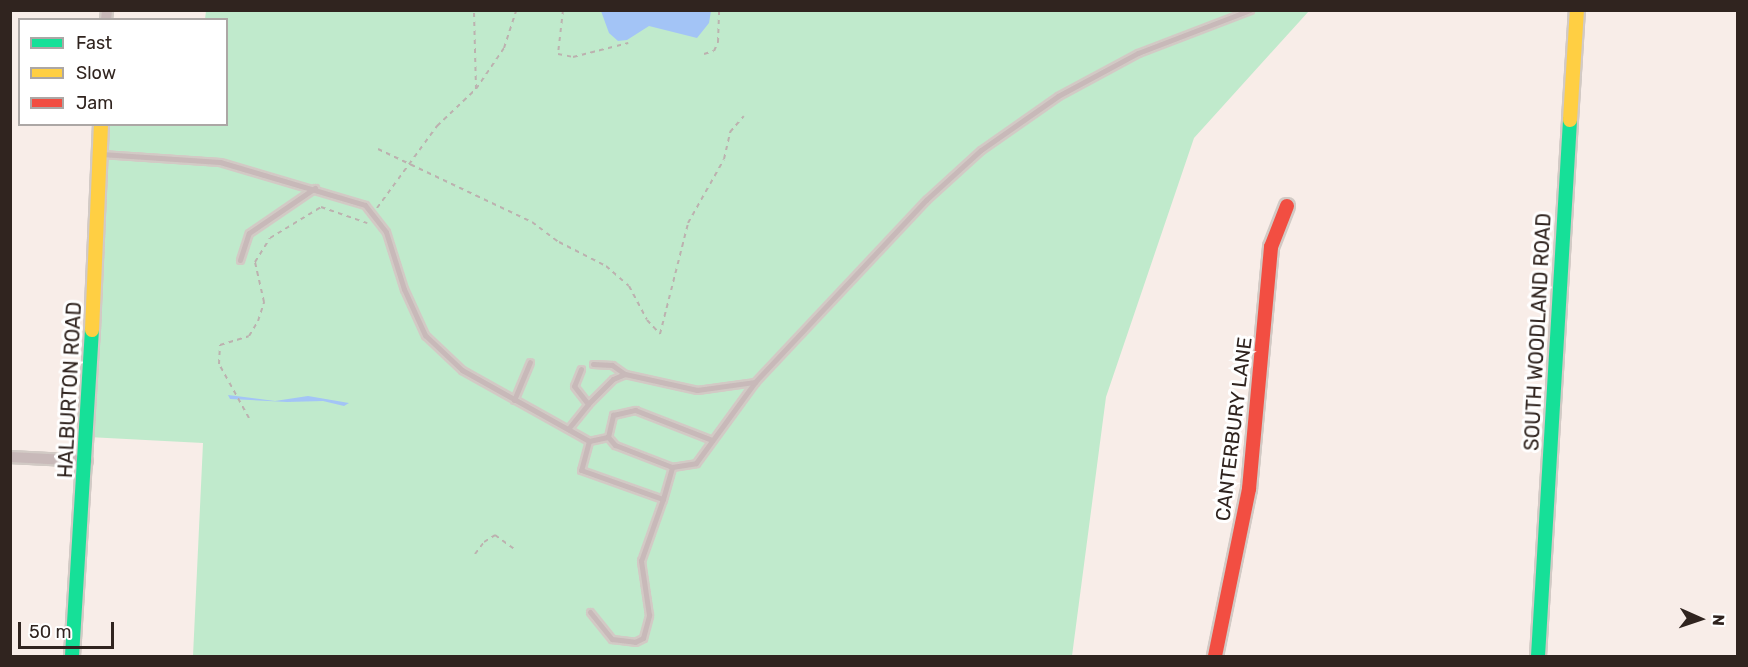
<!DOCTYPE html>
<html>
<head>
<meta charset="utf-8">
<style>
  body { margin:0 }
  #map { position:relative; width:1748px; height:667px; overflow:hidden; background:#f8ede8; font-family:Rubik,sans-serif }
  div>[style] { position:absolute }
  .green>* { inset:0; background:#c0eacc }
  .water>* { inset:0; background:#a3c4f6 }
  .path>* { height:2px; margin-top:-1px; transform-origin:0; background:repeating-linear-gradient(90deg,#bcb1af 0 4.5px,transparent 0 9px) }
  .roads { filter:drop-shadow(2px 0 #d2cac5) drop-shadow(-2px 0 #d2cac5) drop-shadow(0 2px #d2cac5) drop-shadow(0 -2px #d2cac5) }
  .lane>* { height:5px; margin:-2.5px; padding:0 2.5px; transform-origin:2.5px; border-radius:2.5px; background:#c8b9b9 }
  .street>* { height:10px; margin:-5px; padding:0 5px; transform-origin:5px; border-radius:5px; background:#c8b9b9 }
  .fast>* { height:14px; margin:-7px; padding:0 7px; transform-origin:7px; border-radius:7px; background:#16e098 }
  .slow>* { height:14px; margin:-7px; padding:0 7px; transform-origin:7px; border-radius:7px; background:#ffcf43 }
  .jam>* { height:14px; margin:-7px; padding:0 7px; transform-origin:7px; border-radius:7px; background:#f24e42 }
  span { translate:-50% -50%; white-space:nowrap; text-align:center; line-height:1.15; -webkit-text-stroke:6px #fff; paint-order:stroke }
  .street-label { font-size:20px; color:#30241f }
  .frame { position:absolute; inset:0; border:12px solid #30241f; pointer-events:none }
  .legend { position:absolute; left:18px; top:18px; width:210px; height:108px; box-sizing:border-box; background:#fff; border:2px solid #aca7a5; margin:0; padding:8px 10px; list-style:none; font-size:18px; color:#30241f }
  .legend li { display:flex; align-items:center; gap:12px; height:30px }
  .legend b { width:30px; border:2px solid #aca7a5 }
  .north { position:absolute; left:1670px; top:589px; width:60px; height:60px; -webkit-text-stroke:4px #fff; paint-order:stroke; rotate:93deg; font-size:16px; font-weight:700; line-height:24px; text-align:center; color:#30241f }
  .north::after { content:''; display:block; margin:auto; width:21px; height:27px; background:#30241f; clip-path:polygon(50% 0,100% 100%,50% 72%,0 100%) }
  .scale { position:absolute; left:18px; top:622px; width:96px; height:27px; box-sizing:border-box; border:3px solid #30241f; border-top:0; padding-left:8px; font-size:18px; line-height:21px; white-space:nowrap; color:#30241f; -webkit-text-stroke:4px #fff; paint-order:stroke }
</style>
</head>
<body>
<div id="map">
  <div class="green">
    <div style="clip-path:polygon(206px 11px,1309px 11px,1194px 138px,1106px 397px,1072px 656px,193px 656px,203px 443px,88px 437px,101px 125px,226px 124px,226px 20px,205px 19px)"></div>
  </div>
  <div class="water">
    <div style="clip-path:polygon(711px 11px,709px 23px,697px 38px,649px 26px,627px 40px,618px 41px,609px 33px,601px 11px)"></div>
    <div style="clip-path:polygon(228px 395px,275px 401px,308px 396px,349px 403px,344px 406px,323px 401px,287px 402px,230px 399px)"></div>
  </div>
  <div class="path">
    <div style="left:563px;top:10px;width:44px;rotate:96.5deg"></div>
    <div style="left:558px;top:54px;width:15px;rotate:11deg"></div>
    <div style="left:573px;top:57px;width:57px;rotate:-14.3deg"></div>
    <div style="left:704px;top:54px;width:10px;rotate:-17deg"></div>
    <div style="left:714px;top:51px;width:10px;rotate:-66deg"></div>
    <div style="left:718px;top:42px;width:32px;rotate:-88deg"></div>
    <div style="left:476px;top:89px;width:50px;rotate:-55.7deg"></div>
    <div style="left:504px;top:48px;width:40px;rotate:-72deg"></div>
    <div style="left:378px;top:149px;width:170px;rotate:25.4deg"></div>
    <div style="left:532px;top:222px;width:34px;rotate:37deg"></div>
    <div style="left:559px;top:242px;width:53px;rotate:27.1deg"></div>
    <div style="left:606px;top:266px;width:30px;rotate:41deg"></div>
    <div style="left:629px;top:286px;width:38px;rotate:62deg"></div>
    <div style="left:647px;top:320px;width:19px;rotate:47deg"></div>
    <div style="left:660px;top:334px;width:114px;rotate:-75.8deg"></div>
    <div style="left:688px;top:223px;width:73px;rotate:-60.6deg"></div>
    <div style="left:724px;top:159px;width:28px;rotate:-77deg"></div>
    <div style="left:730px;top:132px;width:21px;rotate:-49deg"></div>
    <div style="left:377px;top:208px;width:102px;rotate:-53.8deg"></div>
    <div style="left:437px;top:126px;width:54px;rotate:-43.5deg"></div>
    <div style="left:476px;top:89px;width:79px;rotate:-91.5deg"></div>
    <div style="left:249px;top:418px;width:62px;rotate:-119.1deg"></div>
    <div style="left:219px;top:364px;width:19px;rotate:-87deg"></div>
    <div style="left:220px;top:345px;width:30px;rotate:-17deg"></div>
    <div style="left:249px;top:336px;width:17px;rotate:-59deg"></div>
    <div style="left:258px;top:321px;width:20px;rotate:-72deg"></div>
    <div style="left:264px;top:302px;width:41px;rotate:-102.7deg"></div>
    <div style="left:255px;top:262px;width:28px;rotate:-58deg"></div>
    <div style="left:270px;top:238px;width:60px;rotate:-31.3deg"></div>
    <div style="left:321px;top:207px;width:49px;rotate:19.2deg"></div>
    <div style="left:475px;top:554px;width:15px;rotate:-53deg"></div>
    <div style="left:484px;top:542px;width:13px;rotate:-32deg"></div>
    <div style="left:495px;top:535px;width:26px;rotate:36deg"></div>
  </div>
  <div class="roads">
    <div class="lane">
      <div style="left:101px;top:154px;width:119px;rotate:3.8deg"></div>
      <div style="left:220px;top:162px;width:151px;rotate:16.5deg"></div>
      <div style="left:365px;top:205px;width:34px;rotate:52deg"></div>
      <div style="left:386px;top:232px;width:60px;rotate:72.5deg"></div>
      <div style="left:404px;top:289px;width:51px;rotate:65.5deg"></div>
      <div style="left:425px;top:335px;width:51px;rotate:43.4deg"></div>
      <div style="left:462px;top:370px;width:145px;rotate:29.2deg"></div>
      <div style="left:589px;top:441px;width:30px;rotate:105deg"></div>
      <div style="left:581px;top:470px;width:87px;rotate:19.5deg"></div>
      <div style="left:663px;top:499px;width:33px;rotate:-74deg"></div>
      <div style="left:672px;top:467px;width:24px;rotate:-9deg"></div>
      <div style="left:696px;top:463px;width:100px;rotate:-53.9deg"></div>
      <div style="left:755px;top:382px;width:250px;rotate:-46.8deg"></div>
      <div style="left:926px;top:200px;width:74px;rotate:-42.3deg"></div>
      <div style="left:981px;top:150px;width:94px;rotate:-35deg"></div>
      <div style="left:1058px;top:96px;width:91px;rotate:-28.3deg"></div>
      <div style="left:1138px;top:53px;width:120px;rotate:-21deg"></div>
      <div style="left:240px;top:260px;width:28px;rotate:-72deg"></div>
      <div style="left:249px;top:233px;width:80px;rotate:-34.3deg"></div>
      <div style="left:593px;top:364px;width:19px;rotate:3deg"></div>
      <div style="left:612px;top:365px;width:16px;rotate:35deg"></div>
      <div style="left:581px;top:369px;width:18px;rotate:112deg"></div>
      <div style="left:574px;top:386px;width:23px;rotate:52deg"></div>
      <div style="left:514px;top:400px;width:41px;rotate:-67.2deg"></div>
      <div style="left:568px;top:429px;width:32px;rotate:-51deg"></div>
      <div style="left:588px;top:404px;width:35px;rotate:-45deg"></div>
      <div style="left:613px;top:379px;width:13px;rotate:-23deg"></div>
      <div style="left:625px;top:374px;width:74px;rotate:12.5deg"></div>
      <div style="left:697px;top:390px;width:59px;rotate:-7.9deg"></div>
      <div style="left:589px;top:441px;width:19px;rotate:-12deg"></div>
      <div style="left:672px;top:467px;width:61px;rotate:-158.9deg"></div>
      <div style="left:615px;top:445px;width:11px;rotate:-131deg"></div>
      <div style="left:608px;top:437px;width:23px;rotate:-77deg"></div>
      <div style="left:613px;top:415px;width:23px;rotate:-13deg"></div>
      <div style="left:635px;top:410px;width:83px;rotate:21.3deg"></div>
      <div style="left:590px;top:612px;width:35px;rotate:51deg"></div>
      <div style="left:612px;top:639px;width:23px;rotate:7deg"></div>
      <div style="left:635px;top:642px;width:9px;rotate:-27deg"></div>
      <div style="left:643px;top:638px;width:24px;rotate:-75deg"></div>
      <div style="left:649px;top:615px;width:55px;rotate:-98.4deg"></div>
      <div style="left:641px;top:561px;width:66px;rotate:-70.5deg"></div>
    </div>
    <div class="street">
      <div style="left:106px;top:20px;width:10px;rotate:-84deg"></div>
      <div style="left:10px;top:457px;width:77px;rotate:3deg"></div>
    </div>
    <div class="fast">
      <div style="left:72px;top:656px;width:327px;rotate:-86.5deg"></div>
      <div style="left:1538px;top:656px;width:537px;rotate:-86.58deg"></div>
    </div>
    <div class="slow">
      <div style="left:1570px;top:120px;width:110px;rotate:-86.4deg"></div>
      <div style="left:92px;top:330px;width:206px;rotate:-87.5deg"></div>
    </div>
    <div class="jam">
      <div style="left:1215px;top:656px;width:170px;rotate:-78.5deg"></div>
      <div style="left:1249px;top:489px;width:243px;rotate:-84.8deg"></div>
      <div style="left:1271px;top:247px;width:44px;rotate:-68.7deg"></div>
    </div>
  </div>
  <div class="street-label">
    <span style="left:1538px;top:332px;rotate:-87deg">SOUTH WOODLAND ROAD</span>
    <span style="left:70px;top:390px;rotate:-87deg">HALBURTON ROAD</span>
    <span style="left:1234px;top:429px;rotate:-83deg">CANTERBURY LANE</span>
  </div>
  <div class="frame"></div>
  <ul class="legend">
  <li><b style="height:8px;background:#16e098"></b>Fast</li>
  <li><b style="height:8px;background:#ffcf43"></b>Slow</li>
  <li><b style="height:8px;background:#f24e42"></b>Jam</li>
  </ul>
  <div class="north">N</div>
  <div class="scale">50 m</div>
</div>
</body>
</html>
